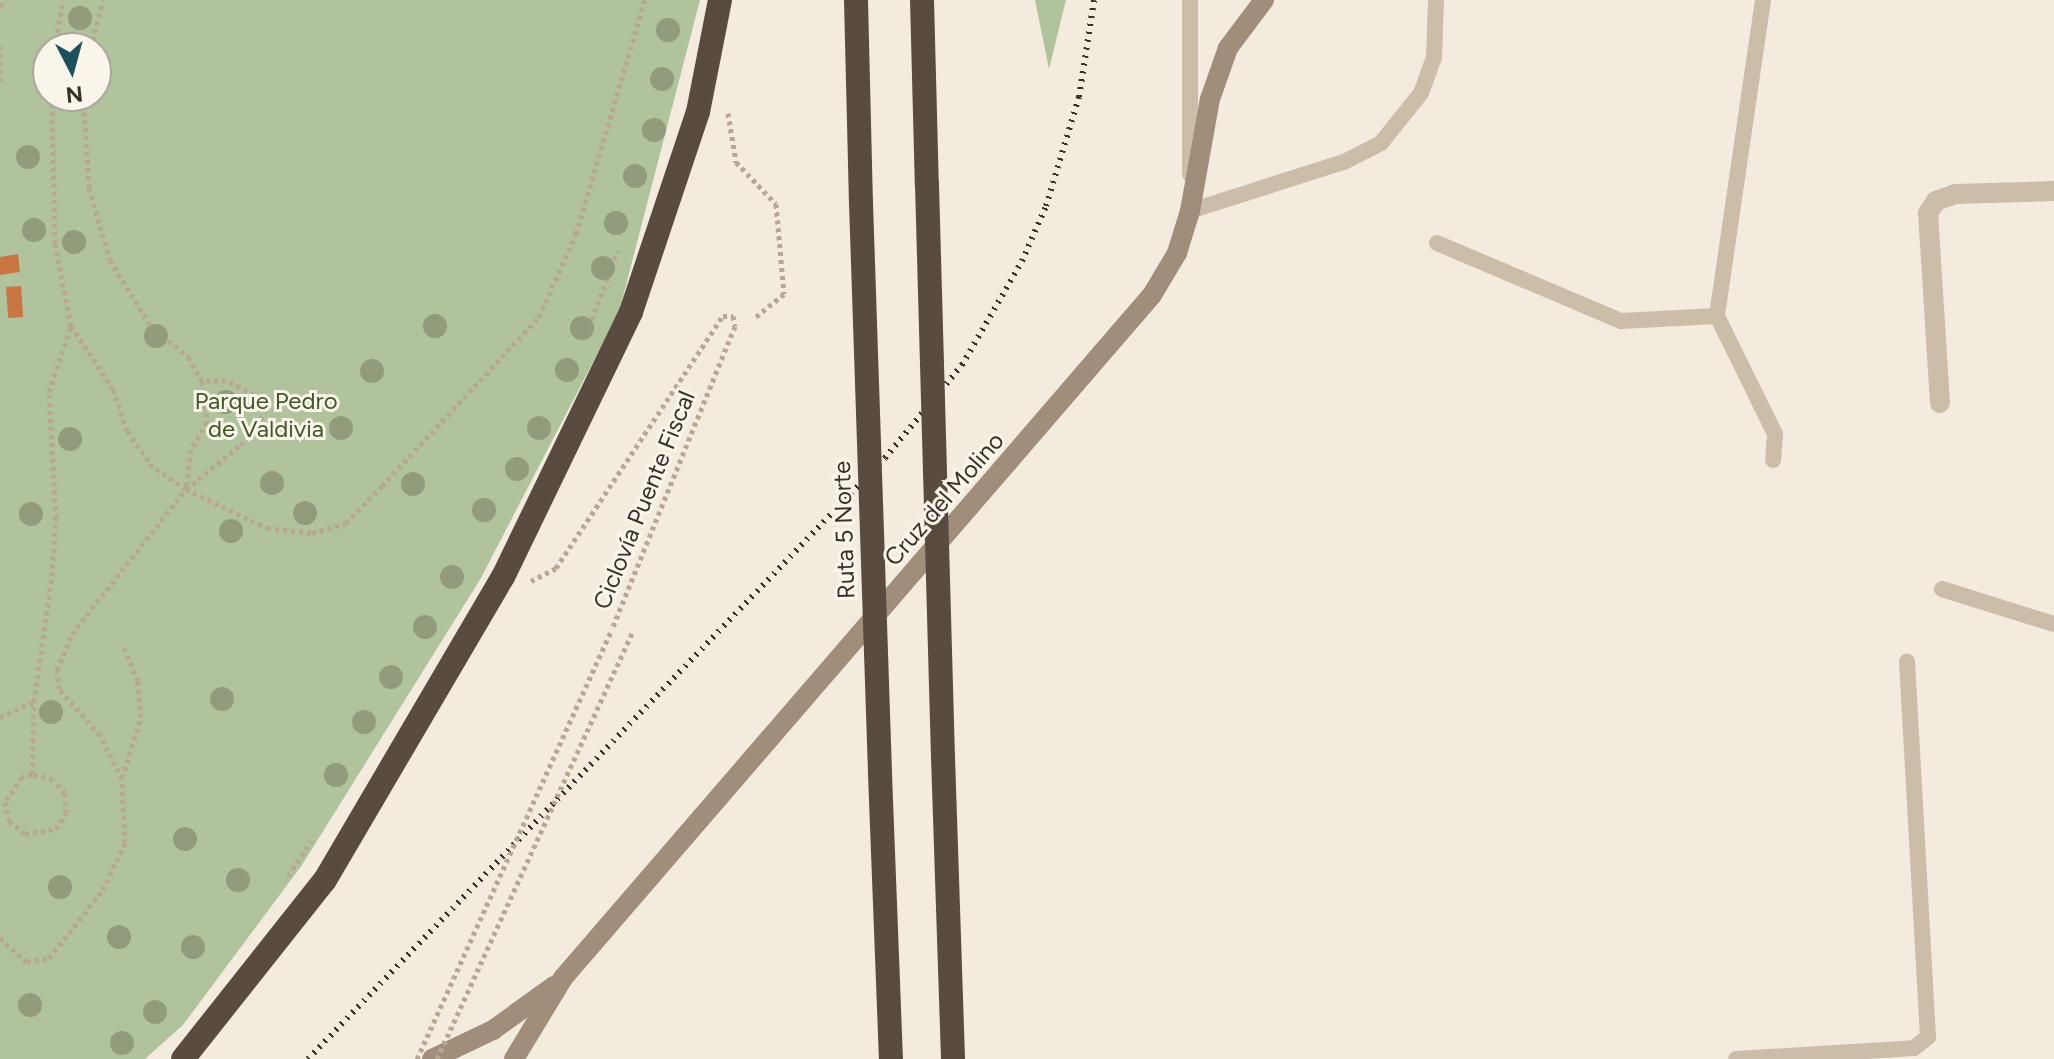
<!DOCTYPE html>
<html>
<head>
<meta charset="utf-8">
<style>
  body { margin:0 }
  #map { position:relative; width:2054px; height:1059px; overflow:hidden; background:#f3ecde; font-family:Figtree,sans-serif }
  div>[style] { position:absolute }
  .green>* { inset:0; background:#b1c39d }
  .building>* { inset:0; background:#c97645; transform-origin:0 0 }
  .path>* { height:5px; margin-top:-2.5px; transform-origin:0; background:repeating-linear-gradient(90deg,#b8a893 0 4px,transparent 0 8px) }
  .lane>* { height:16px; margin:-8px; padding:0 8px; transform-origin:8px; border-radius:8px; background:#ccbda9 }
  .street>* { height:20px; margin:-10px; padding:0 10px; transform-origin:10px; border-radius:10px; background:#ccbda9 }
  .secondary>* { height:20px; margin:-10px; padding:0 10px; transform-origin:10px; border-radius:10px; background:#a08d7a }
  .highway>* { height:24px; margin:-12px; padding:0 12px; transform-origin:12px; border-radius:12px; background:#5a4b40 }
  .rail>* { height:6px; margin-top:-3px; transform-origin:0; background:repeating-linear-gradient(90deg,#393029 0 2px,transparent 0 8px) }
  .path-bridge>* { height:5px; margin-top:-2.5px; transform-origin:0; background:repeating-linear-gradient(90deg,#b8a893 0 4px,transparent 0 8px) }
  .highway-bridge>* { height:24px; margin:-12px; padding:0 12px; transform-origin:12px; border-radius:12px; background:#5a4b40 }
  .trees>* { width:24px; height:24px; margin:-12px; border-radius:50%; background:#929b7c }
  span { translate:-50% -50%; white-space:nowrap; text-align:center; line-height:1.15; -webkit-text-stroke:6px #faf5ea; paint-order:stroke }
  .park-label { font-size:24px; color:#42582c }
  .street-label { font-size:24px; color:#393029 }
  .north { position:absolute; left:32px; top:32px; width:80px; height:80px; box-sizing:border-box; background:#faf5ea; border:2px solid #ada69d; border-radius:50%; rotate:174deg; font-size:22px; font-weight:700; line-height:32px; text-align:center; color:#393029 }
  .north::after { content:''; display:block; margin:auto; width:28px; height:36px; background:#1d505c; clip-path:polygon(50% 0,100% 100%,50% 72%,0 100%) }
</style>
</head>
<body>
<div id="map">
  <div class="green">
    <div style="clip-path:polygon(evenodd,0 0,700px 0,619px 312px,481px 578px,302px 865px,183px 1025px,145px 1059px,0 1059px,0 0,48px 48px,96px 48px,96px 96px,48px 96px,48px 48px)"></div>
    <div style="clip-path:polygon(1035px 0,1066px 0,1049px 69px)"></div>
  </div>
  <div class="building">
    <div style="clip-path:polygon(18px 254px,20px 272px,0 275px,0 257px)"></div>
    <div style="left:21px;top:286px;width:31px;height:15px;rotate:86deg"></div>
  </div>
  <div class="path">
    <div style="left:0;top:6px;width:8px;rotate:-45deg"></div>
    <div style="left:0;top:46px;width:36px;rotate:90deg"></div>
    <div style="left:55px;top:48px;width:49px;rotate:-80.5deg"></div>
    <div style="left:91px;top:48px;width:49px;rotate:-76deg"></div>
    <div style="left:83px;top:96px;width:92px;rotate:86.3deg"></div>
    <div style="left:89px;top:188px;width:75px;rotate:73.7deg"></div>
    <div style="left:110px;top:260px;width:76px;rotate:58.4deg"></div>
    <div style="left:150px;top:325px;width:50px;rotate:40.1deg"></div>
    <div style="left:188px;top:357px;width:28px;rotate:60deg"></div>
    <div style="left:202px;top:381px;width:41px;rotate:83deg"></div>
    <div style="left:207px;top:422px;width:32px;rotate:120deg"></div>
    <div style="left:191px;top:450px;width:39px;rotate:97deg"></div>
    <div style="left:186px;top:489px;width:70px;rotate:-38.7deg"></div>
    <div style="left:241px;top:445px;width:41px;rotate:-54deg"></div>
    <div style="left:265px;top:412px;width:20px;rotate:-123deg"></div>
    <div style="left:254px;top:395px;width:32px;rotate:-152deg"></div>
    <div style="left:226px;top:380px;width:24px;rotate:178deg"></div>
    <div style="left:728px;top:113px;width:50px;rotate:80.7deg"></div>
    <div style="left:736px;top:162px;width:58px;rotate:46.4deg"></div>
    <div style="left:776px;top:204px;width:90px;rotate:84.9deg"></div>
    <div style="left:784px;top:294px;width:36px;rotate:141deg"></div>
    <div style="left:589px;top:327px;width:82px;rotate:-69.4deg"></div>
    <div style="left:186px;top:489px;width:90px;rotate:25.7deg"></div>
    <div style="left:267px;top:528px;width:45px;rotate:6.3deg"></div>
    <div style="left:312px;top:533px;width:35px;rotate:-16deg"></div>
    <div style="left:346px;top:523px;width:52px;rotate:-45.8deg"></div>
    <div style="left:382px;top:486px;width:231px;rotate:-47.1deg"></div>
    <div style="left:539px;top:317px;width:91px;rotate:-66deg"></div>
    <div style="left:576px;top:234px;width:244px;rotate:-73.6deg"></div>
    <div style="left:531px;top:581px;width:28px;rotate:-27deg"></div>
    <div style="left:556px;top:568px;width:302px;rotate:-56.5deg"></div>
    <div style="left:723px;top:316px;width:10px"></div>
    <div style="left:733px;top:316px;width:10px;rotate:79deg"></div>
    <div style="left:735px;top:326px;width:327px;rotate:112.1deg"></div>
    <div style="left:0;top:717px;width:37px;rotate:-24deg"></div>
    <div style="left:34px;top:702px;width:127px;rotate:-81.9deg"></div>
    <div style="left:52px;top:576px;width:58px;rotate:-86.1deg"></div>
    <div style="left:56px;top:518px;width:126px;rotate:-93.2deg"></div>
    <div style="left:49px;top:392px;width:70px;rotate:-71.6deg"></div>
    <div style="left:71px;top:326px;width:85px;rotate:-100.9deg"></div>
    <div style="left:55px;top:243px;width:147px;rotate:-91.2deg"></div>
    <div style="left:32px;top:774px;width:10px;rotate:163deg"></div>
    <div style="left:22px;top:777px;width:30px;rotate:124deg"></div>
    <div style="left:5px;top:802px;width:19px;rotate:78deg"></div>
    <div style="left:9px;top:821px;width:21px;rotate:39deg"></div>
    <div style="left:25px;top:834px;width:31px;rotate:-9deg"></div>
    <div style="left:56px;top:829px;width:19px;rotate:-58deg"></div>
    <div style="left:66px;top:813px;width:20px;rotate:-93deg"></div>
    <div style="left:65px;top:793px;width:18px;rotate:-131deg"></div>
    <div style="left:53px;top:779px;width:22px;rotate:-167deg"></div>
    <div style="left:32px;top:774px;width:72px;rotate:-88.4deg"></div>
    <div style="left:122px;top:778px;width:64px;rotate:-72.7deg"></div>
    <div style="left:141px;top:717px;width:36px;rotate:-95deg"></div>
    <div style="left:138px;top:681px;width:36px;rotate:-113deg"></div>
    <div style="left:288px;top:876px;width:42px;rotate:-56.7deg"></div>
    <div style="left:0;top:938px;width:36px;rotate:42deg"></div>
    <div style="left:27px;top:962px;width:22px;rotate:-10deg"></div>
    <div style="left:49px;top:958px;width:87px;rotate:-51.5deg"></div>
    <div style="left:103px;top:890px;width:52px;rotate:-64.9deg"></div>
    <div style="left:125px;top:843px;width:64px;rotate:-92.7deg"></div>
    <div style="left:122px;top:779px;width:49px;rotate:-116.6deg"></div>
    <div style="left:100px;top:735px;width:62px;rotate:-131.7deg"></div>
    <div style="left:59px;top:689px;width:19px;rotate:-96deg"></div>
    <div style="left:57px;top:670px;width:39px;rotate:-67deg"></div>
    <div style="left:72px;top:634px;width:184px;rotate:-51.8deg"></div>
    <div style="left:186px;top:489px;width:40px;rotate:-146deg"></div>
    <div style="left:153px;top:467px;width:44px;rotate:-125.8deg"></div>
    <div style="left:127px;top:431px;width:44px;rotate:-108.4deg"></div>
    <div style="left:113px;top:389px;width:76px;rotate:-123.7deg"></div>
  </div>
  <div class="lane">
    <div style="left:1190px;top:0;width:174px;rotate:90deg"></div>
    <div style="left:1763px;top:0;width:319px;rotate:98.3deg"></div>
    <div style="left:1717px;top:316px;width:131px;rotate:63.8deg"></div>
    <div style="left:1775px;top:434px;width:26px;rotate:94deg"></div>
    <div style="left:1190px;top:202px;width:9px;rotate:90deg"></div>
    <div style="left:1190px;top:211px;width:162px;rotate:-17.7deg"></div>
    <div style="left:1344px;top:162px;width:42px;rotate:-27.2deg"></div>
    <div style="left:1381px;top:143px;width:64px;rotate:-51.3deg"></div>
    <div style="left:1421px;top:93px;width:37px;rotate:-70deg"></div>
    <div style="left:1434px;top:58px;width:58px;rotate:-88deg"></div>
    <div style="left:1437px;top:243px;width:200px;rotate:23deg"></div>
    <div style="left:1621px;top:321px;width:96px;rotate:-3deg"></div>
    <div style="left:1942px;top:589px;width:117px;rotate:17.4deg"></div>
    <div style="left:1736px;top:1059px;width:178px;rotate:-3.5deg"></div>
    <div style="left:1914px;top:1048px;width:18px;rotate:-38deg"></div>
    <div style="left:1928px;top:1037px;width:376px;rotate:-93.2deg"></div>
  </div>
  <div class="street">
    <div style="left:1940px;top:403px;width:190px;rotate:-93.6deg"></div>
    <div style="left:1928px;top:213px;width:14px;rotate:-56deg"></div>
    <div style="left:1936px;top:201px;width:20px;rotate:-20deg"></div>
    <div style="left:1955px;top:194px;width:99px;rotate:-1.7deg"></div>
  </div>
  <div class="secondary">
    <div style="left:432px;top:1059px;width:68px;rotate:-25.4deg"></div>
    <div style="left:493px;top:1030px;width:75px;rotate:-35.8deg"></div>
    <div style="left:514px;top:1059px;width:95px;rotate:-58.8deg"></div>
    <div style="left:563px;top:978px;width:902px;rotate:-49.23deg"></div>
    <div style="left:1152px;top:295px;width:49px;rotate:-59.2deg"></div>
    <div style="left:1177px;top:253px;width:44px;rotate:-72.8deg"></div>
    <div style="left:1190px;top:211px;width:114px;rotate:-79.9deg"></div>
    <div style="left:1210px;top:99px;width:54px;rotate:-70.6deg"></div>
    <div style="left:1228px;top:48px;width:60px;rotate:-53.1deg"></div>
  </div>
  <div class="highway">
    <div style="left:856px;top:0;width:203px;rotate:88.6deg"></div>
    <div style="left:922px;top:0;width:185px;rotate:88.5deg"></div>
    <div style="left:943px;top:757px;width:302px;rotate:88.1deg"></div>
    <div style="left:880px;top:774px;width:285px;rotate:87.8deg"></div>
    <div style="left:183px;top:1059px;width:228px;rotate:-51.6deg"></div>
    <div style="left:325px;top:880px;width:351px;rotate:-59.6deg"></div>
    <div style="left:503px;top:577px;width:294px;rotate:-64.2deg"></div>
    <div style="left:631px;top:312px;width:211px;rotate:-71.5deg"></div>
    <div style="left:698px;top:112px;width:114px;rotate:-78.9deg"></div>
  </div>
  <div class="rail">
    <div style="left:308px;top:1059px;width:833px;rotate:-46.17deg"></div>
    <div style="left:885px;top:458px;width:121px;rotate:-50.4deg"></div>
    <div style="left:962px;top:365px;width:120px;rotate:-60deg"></div>
    <div style="left:1022px;top:261px;width:60px;rotate:-66.4deg"></div>
    <div style="left:1046px;top:206px;width:114px;rotate:-73.2deg"></div>
    <div style="left:1079px;top:97px;width:98px;rotate:-81.2deg"></div>
  </div>
  <div class="path-bridge">
    <div style="left:417px;top:1059px;width:472px;rotate:-65.6deg"></div>
    <div style="left:437px;top:1059px;width:469px;rotate:-65.4deg"></div>
  </div>
  <div class="highway-bridge">
    <div style="left:927px;top:185px;width:572px;rotate:88.4deg"></div>
    <div style="left:861px;top:203px;width:571px;rotate:88.09deg"></div>
  </div>
  <div class="trees">
    <div style="left:80px;top:18px"></div>
    <div style="left:668px;top:30px"></div>
    <div style="left:662px;top:79px"></div>
    <div style="left:654px;top:130px"></div>
    <div style="left:28px;top:157px"></div>
    <div style="left:635px;top:176px"></div>
    <div style="left:616px;top:223px"></div>
    <div style="left:34px;top:230px"></div>
    <div style="left:74px;top:242px"></div>
    <div style="left:603px;top:268px"></div>
    <div style="left:435px;top:326px"></div>
    <div style="left:582px;top:328px"></div>
    <div style="left:156px;top:336px"></div>
    <div style="left:567px;top:370px"></div>
    <div style="left:372px;top:371px"></div>
    <div style="left:226px;top:402px"></div>
    <div style="left:341px;top:428px"></div>
    <div style="left:539px;top:428px"></div>
    <div style="left:70px;top:439px"></div>
    <div style="left:517px;top:469px"></div>
    <div style="left:272px;top:483px"></div>
    <div style="left:413px;top:484px"></div>
    <div style="left:484px;top:510px"></div>
    <div style="left:305px;top:513px"></div>
    <div style="left:31px;top:514px"></div>
    <div style="left:231px;top:531px"></div>
    <div style="left:452px;top:577px"></div>
    <div style="left:425px;top:627px"></div>
    <div style="left:391px;top:677px"></div>
    <div style="left:222px;top:699px"></div>
    <div style="left:51px;top:712px"></div>
    <div style="left:364px;top:722px"></div>
    <div style="left:336px;top:775px"></div>
    <div style="left:185px;top:839px"></div>
    <div style="left:238px;top:880px"></div>
    <div style="left:60px;top:887px"></div>
    <div style="left:119px;top:937px"></div>
    <div style="left:193px;top:947px"></div>
    <div style="left:30px;top:1005px"></div>
    <div style="left:155px;top:1012px"></div>
    <div style="left:122px;top:1043px"></div>
  </div>
  <div class="park-label">
    <span style="left:266px;top:415px">Parque Pedro<br>de Valdivia</span>
  </div>
  <div class="street-label">
    <span style="left:944px;top:499px;rotate:-49deg">Cruz del Molino</span>
    <span style="left:644px;top:500px;rotate:-68deg">Ciclovía Puente Fiscal</span>
    <span style="left:844px;top:530px;rotate:-92deg">Ruta 5 Norte</span>
  </div>
  <div class="north">N</div>
</div>
</body>
</html>
